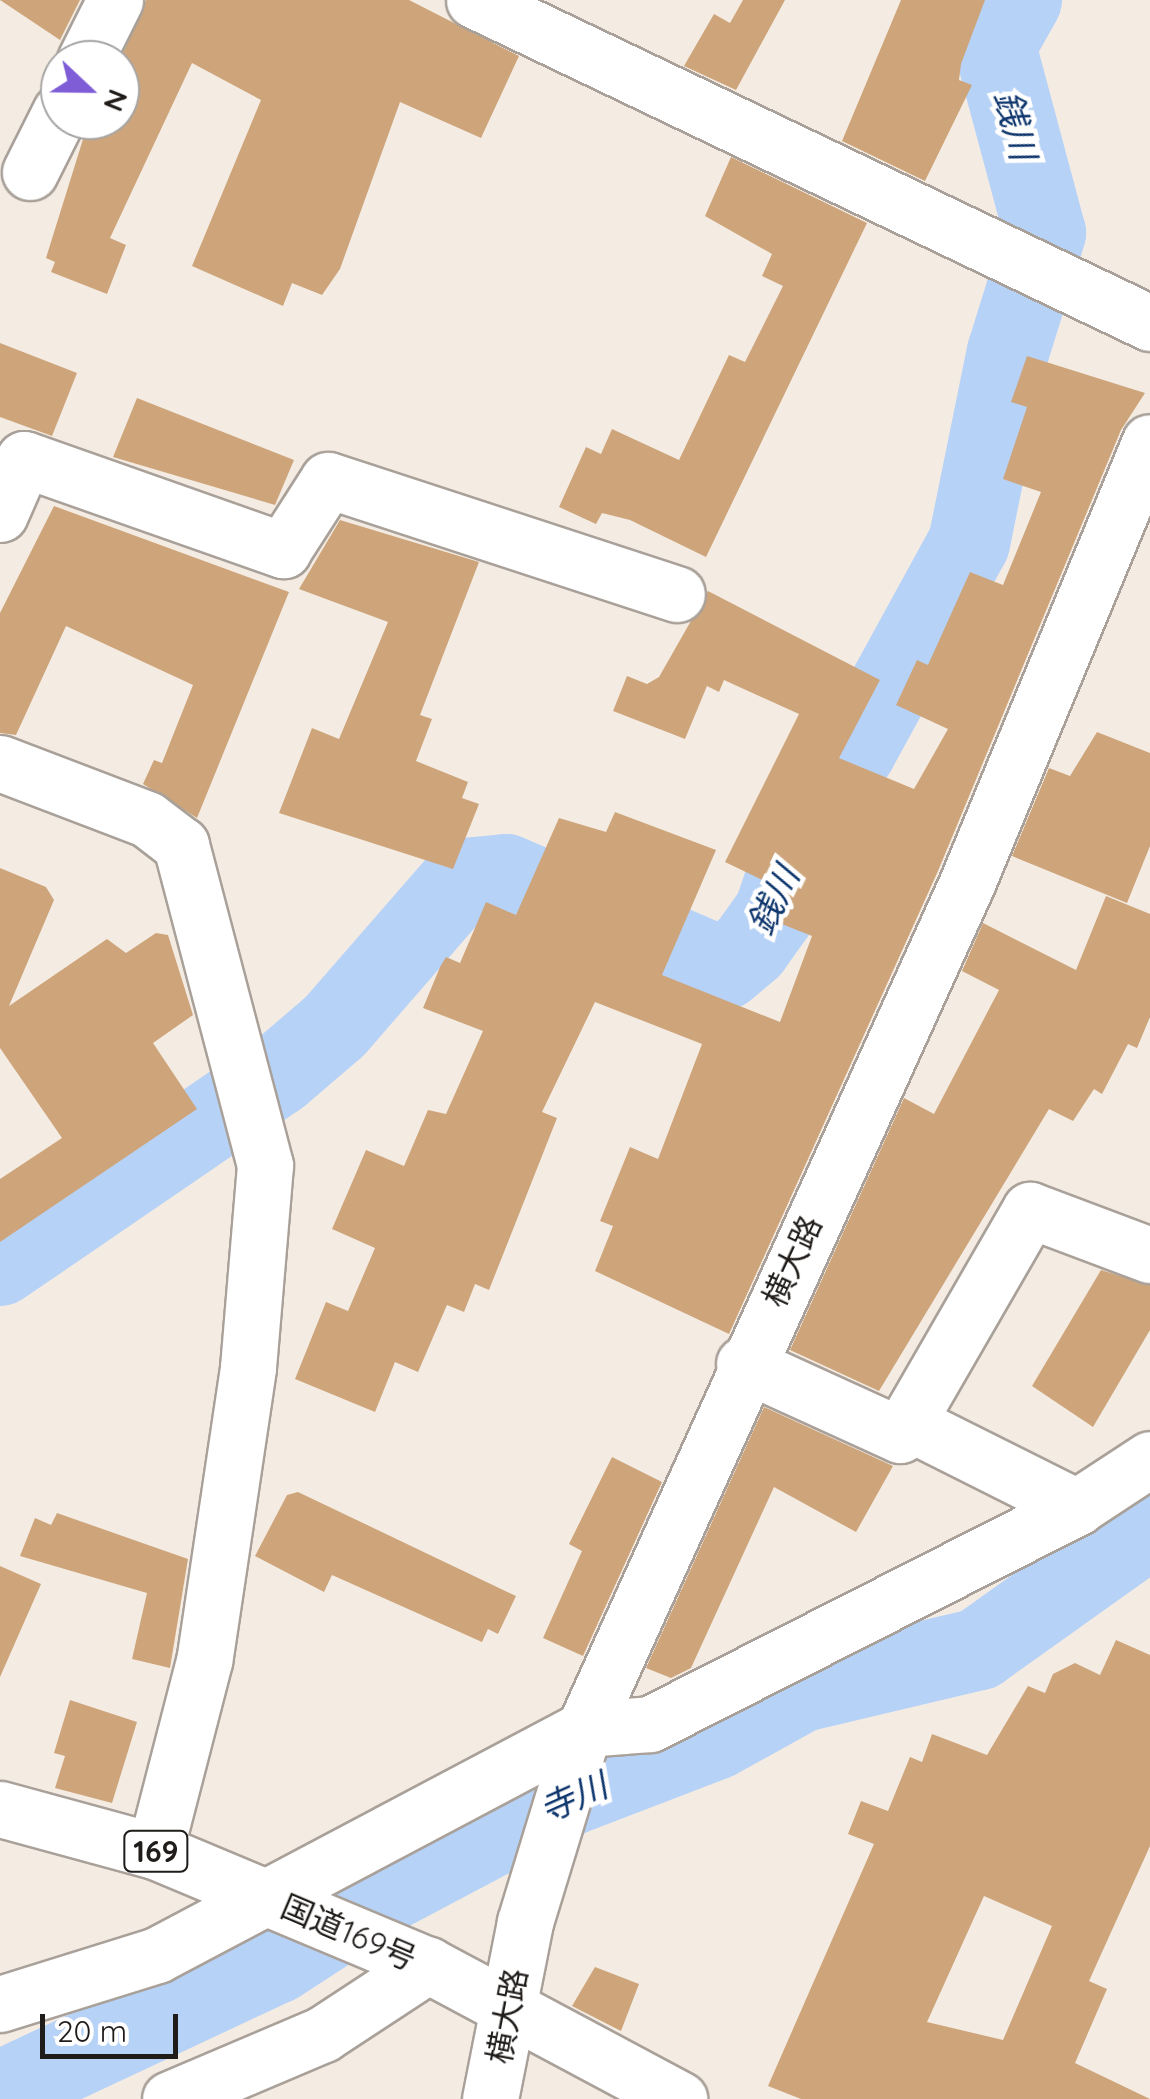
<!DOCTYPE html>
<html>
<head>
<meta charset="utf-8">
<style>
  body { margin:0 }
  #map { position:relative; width:1150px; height:2099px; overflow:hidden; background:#f4ece3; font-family:Quicksand,"Noto Sans JP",sans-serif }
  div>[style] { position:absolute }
  .river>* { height:82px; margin:-41px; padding:0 41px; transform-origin:41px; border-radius:41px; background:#b7d2f7 }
  .building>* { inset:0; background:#cea57b }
  .roads { filter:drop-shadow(2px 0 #a9a199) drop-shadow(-2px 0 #a9a199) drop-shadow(0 2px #a9a199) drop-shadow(0 -2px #a9a199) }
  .minor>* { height:55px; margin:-27.5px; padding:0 27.5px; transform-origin:27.5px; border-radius:27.5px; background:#fff }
  .highway>* { height:55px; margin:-27.5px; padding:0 27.5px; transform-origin:27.5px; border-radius:27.5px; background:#fff }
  span { translate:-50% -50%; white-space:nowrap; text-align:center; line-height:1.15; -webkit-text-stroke:9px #fff; paint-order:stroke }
  .shield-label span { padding:2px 8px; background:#fff; border:2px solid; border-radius:8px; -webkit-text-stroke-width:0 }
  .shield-label { font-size:30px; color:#1f1c1a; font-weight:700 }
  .street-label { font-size:32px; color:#1f1c1a }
  .water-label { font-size:35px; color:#0e366d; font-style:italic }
  .north { position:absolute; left:40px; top:40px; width:100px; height:100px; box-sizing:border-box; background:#fff; border:2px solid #a5a4a3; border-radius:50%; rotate:112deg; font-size:28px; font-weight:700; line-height:40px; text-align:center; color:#1f1c1a }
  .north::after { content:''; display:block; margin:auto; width:35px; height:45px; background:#7e5dd7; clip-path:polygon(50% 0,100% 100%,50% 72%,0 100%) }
  .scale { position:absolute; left:40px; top:2014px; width:138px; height:45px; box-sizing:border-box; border:5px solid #1f1c1a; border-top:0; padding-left:12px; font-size:30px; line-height:35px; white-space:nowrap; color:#1f1c1a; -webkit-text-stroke:8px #fff; paint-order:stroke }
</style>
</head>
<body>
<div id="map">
  <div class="river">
    <div style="left:0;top:1265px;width:337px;rotate:-34.4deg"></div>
    <div style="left:278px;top:1075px;width:75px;rotate:-40.7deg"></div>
    <div style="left:335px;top:1026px;width:195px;rotate:-49deg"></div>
    <div style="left:463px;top:879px;width:43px;rotate:-5.3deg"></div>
    <div style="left:506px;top:875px;width:237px;rotate:23.3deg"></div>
    <div style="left:724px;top:969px;width:34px;rotate:-40deg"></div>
    <div style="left:750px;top:947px;width:43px;rotate:-54.5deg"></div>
    <div style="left:775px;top:912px;width:100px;rotate:-71.4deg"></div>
    <div style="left:807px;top:817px;width:82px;rotate:-54deg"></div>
    <div style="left:855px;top:751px;width:237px;rotate:-61.3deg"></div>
    <div style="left:969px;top:543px;width:195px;rotate:-78.5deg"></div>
    <div style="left:1008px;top:352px;width:125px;rotate:-72.7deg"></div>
    <div style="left:1045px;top:233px;width:194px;rotate:-105deg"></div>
    <div style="left:995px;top:46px;width:53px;rotate:-60.5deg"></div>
    <div style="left:0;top:2092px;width:305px;rotate:-25.1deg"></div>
    <div style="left:276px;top:1963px;width:129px;rotate:-32.9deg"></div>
    <div style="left:384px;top:1893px;width:209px;rotate:-27.9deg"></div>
    <div style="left:569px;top:1795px;width:156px;rotate:-21deg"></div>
    <div style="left:715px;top:1739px;width:99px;rotate:-28.9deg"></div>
    <div style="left:802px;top:1691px;width:182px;rotate:-13.3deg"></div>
    <div style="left:979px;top:1649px;width:210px;rotate:-35.5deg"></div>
  </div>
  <div class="building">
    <div style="clip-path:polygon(0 0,80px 0,60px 40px)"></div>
    <div style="clip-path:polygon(146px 0,409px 0,519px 56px,481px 138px,400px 102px,340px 269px,322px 295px,292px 283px,283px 306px,192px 266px,261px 100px,192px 63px,110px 238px,126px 245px,107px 294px,51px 272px,55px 262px,46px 258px,89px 120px,120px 120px,120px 60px)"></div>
    <div style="clip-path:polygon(743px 0,785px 0,736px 90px,684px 66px,714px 14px,730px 23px)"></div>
    <div style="clip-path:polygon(901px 0,985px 0,961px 64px,959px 80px,972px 85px,925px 181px,842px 141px)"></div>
    <div style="clip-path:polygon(731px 157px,867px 223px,706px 557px,630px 520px,602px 513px,596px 524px,559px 507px,586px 447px,601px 454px,612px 429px,679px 460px,729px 355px,745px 362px,783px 286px,762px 276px,772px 254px,705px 216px)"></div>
    <div style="clip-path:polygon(0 343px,77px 373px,52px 436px,0 417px)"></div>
    <div style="clip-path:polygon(1027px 356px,1145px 393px,1121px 430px,938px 871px,729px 1334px,595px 1271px,613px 1226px,600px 1221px,630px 1147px,658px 1159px,702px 1044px,595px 1002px,542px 1112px,557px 1118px,489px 1290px,475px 1284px,464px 1312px,447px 1305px,418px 1372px,395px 1362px,375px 1412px,295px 1379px,326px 1302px,348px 1311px,375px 1248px,332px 1229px,366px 1150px,404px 1166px,428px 1110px,446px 1114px,483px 1031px,423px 1008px,440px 967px,446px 957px,460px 963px,486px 902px,516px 915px,559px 818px,606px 832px,615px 812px,716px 850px,662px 975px,780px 1022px,812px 936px,774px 921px,785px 891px,725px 862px,799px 714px,724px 680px,719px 692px,707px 686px,685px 739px,613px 711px,627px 676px,647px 684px,659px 677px,708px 591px,880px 680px,839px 758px,914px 789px,948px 729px,896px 705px,917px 660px,928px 665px,970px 572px,1003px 585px,1041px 492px,1003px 479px,1027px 407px,1011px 402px)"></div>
    <div style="clip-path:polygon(137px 398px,294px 460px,275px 505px,113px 457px)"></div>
    <div style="clip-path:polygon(54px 506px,289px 592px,197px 818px,143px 784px,154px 760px,162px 763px,193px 685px,66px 626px,16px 735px,0 733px,0 613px)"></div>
    <div style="clip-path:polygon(340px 520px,479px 562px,420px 715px,432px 719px,416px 761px,468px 782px,462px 798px,479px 804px,453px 869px,279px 813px,312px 728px,339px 739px,388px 622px,299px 589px)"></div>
    <div style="clip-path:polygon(1097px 732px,1150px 753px,1150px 846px,1127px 903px,1012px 856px,1049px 768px,1070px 776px)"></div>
    <div style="clip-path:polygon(0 868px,46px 887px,54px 900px,9px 1006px,107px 939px,126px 953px,156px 933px,168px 935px,193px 1015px,153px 1043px,197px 1109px,0 1242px,0 1179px,62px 1138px,0 1048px)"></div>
    <div style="clip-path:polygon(1106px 896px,1150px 914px,1150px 1017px,1137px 1048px,1128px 1044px,1102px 1094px,1094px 1089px,1073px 1121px,1049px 1109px,879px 1391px,790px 1350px,904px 1098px,934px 1114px,999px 990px,962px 971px,983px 923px,1076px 970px)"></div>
    <div style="clip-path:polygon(1101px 1270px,1150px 1285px,1150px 1330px,1093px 1427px,1032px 1386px)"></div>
    <div style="clip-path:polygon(764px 1407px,893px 1466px,856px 1532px,774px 1487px,691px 1668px,671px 1678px,646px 1668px)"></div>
    <div style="clip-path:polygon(612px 1457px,662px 1482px,583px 1656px,543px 1638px,582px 1551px,569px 1544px)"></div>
    <div style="clip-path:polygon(298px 1492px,516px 1596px,498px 1634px,488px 1629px,482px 1642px,332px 1575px,324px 1592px,255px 1556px,287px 1495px)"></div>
    <div style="clip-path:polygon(57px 1513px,188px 1559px,170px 1668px,132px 1659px,147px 1593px,20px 1556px,35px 1518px,51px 1525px)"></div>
    <div style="clip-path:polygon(0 1566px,41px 1584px,0 1677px)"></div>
    <div style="clip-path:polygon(evenodd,1116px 1640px,1150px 1655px,1150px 1846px,1089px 1981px,1107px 1989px,1075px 2063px,1150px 2099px,801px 2099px,768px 2086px,874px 1844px,848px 1834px,861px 1801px,888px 1811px,910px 1757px,922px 1762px,932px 1734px,987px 1755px,1028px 1686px,1045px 1693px,1053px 1674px,1075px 1663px,1100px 1675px,1116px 1640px,984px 1896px,1052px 1926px,1003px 2040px,927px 2022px,984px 1896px)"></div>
    <div style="clip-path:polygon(70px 1700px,137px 1722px,112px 1803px,55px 1788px,65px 1756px,54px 1753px)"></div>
    <div style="clip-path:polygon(595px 1967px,639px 1984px,621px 2031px,572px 2006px)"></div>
  </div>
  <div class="roads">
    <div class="minor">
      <div style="left:474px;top:0;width:749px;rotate:25.54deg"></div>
      <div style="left:85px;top:60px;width:67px;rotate:-63.4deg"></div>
      <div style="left:30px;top:172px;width:67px;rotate:-63.4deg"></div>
      <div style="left:0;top:514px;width:60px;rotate:-66.4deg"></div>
      <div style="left:24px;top:459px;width:275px;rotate:19.4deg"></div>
      <div style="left:283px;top:550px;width:83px;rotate:-57.3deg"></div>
      <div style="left:328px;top:480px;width:367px;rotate:18.1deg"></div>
      <div style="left:0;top:763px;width:157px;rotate:20.9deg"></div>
      <div style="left:147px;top:819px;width:43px;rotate:37.4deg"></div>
      <div style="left:181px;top:845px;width:331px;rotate:75.3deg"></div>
      <div style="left:265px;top:1165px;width:204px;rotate:94.8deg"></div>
      <div style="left:248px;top:1368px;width:296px;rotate:98.5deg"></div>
      <div style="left:204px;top:1661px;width:196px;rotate:104.5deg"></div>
      <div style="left:744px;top:1364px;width:171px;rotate:24.5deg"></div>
      <div style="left:900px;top:1435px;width:260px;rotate:-60deg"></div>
      <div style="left:1030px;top:1210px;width:128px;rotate:20.6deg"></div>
      <div style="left:907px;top:1422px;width:190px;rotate:26.6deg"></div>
      <div style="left:0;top:2004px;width:164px;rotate:-17.3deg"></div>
      <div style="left:157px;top:1955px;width:483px;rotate:-27.9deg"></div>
      <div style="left:584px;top:1729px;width:66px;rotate:-4.3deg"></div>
      <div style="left:650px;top:1724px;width:479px;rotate:-26.9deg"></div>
      <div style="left:1077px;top:1507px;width:87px;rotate:-33.3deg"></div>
      <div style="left:170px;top:2099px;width:166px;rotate:-23deg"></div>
      <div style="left:323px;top:2034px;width:126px;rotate:-33.3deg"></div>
      <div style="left:490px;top:2099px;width:180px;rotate:-78.8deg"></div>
      <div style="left:525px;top:1922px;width:202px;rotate:-73deg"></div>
      <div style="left:584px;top:1729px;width:929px;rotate:-65.64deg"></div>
      <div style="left:967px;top:883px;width:477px;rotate:-67.5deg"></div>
    </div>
    <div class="highway">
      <div style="left:0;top:1809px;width:161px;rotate:15.2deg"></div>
      <div style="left:155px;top:1851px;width:296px;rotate:22.7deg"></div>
      <div style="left:428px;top:1965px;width:285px;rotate:28.1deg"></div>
    </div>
  </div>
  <div class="shield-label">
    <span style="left:156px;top:1851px">169</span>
  </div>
  <div class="street-label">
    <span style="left:792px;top:1261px;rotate:-65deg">横大路</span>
    <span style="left:349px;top:1932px;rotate:23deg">国道169号</span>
    <span style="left:507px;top:2016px;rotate:-79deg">横大路</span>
  </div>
  <div class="water-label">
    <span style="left:1016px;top:125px;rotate:75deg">銭川</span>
    <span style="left:773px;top:900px;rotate:-64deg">銭川</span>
    <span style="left:573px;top:1797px;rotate:-24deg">寺川</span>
  </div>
  <div class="north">N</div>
  <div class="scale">20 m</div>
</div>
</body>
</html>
